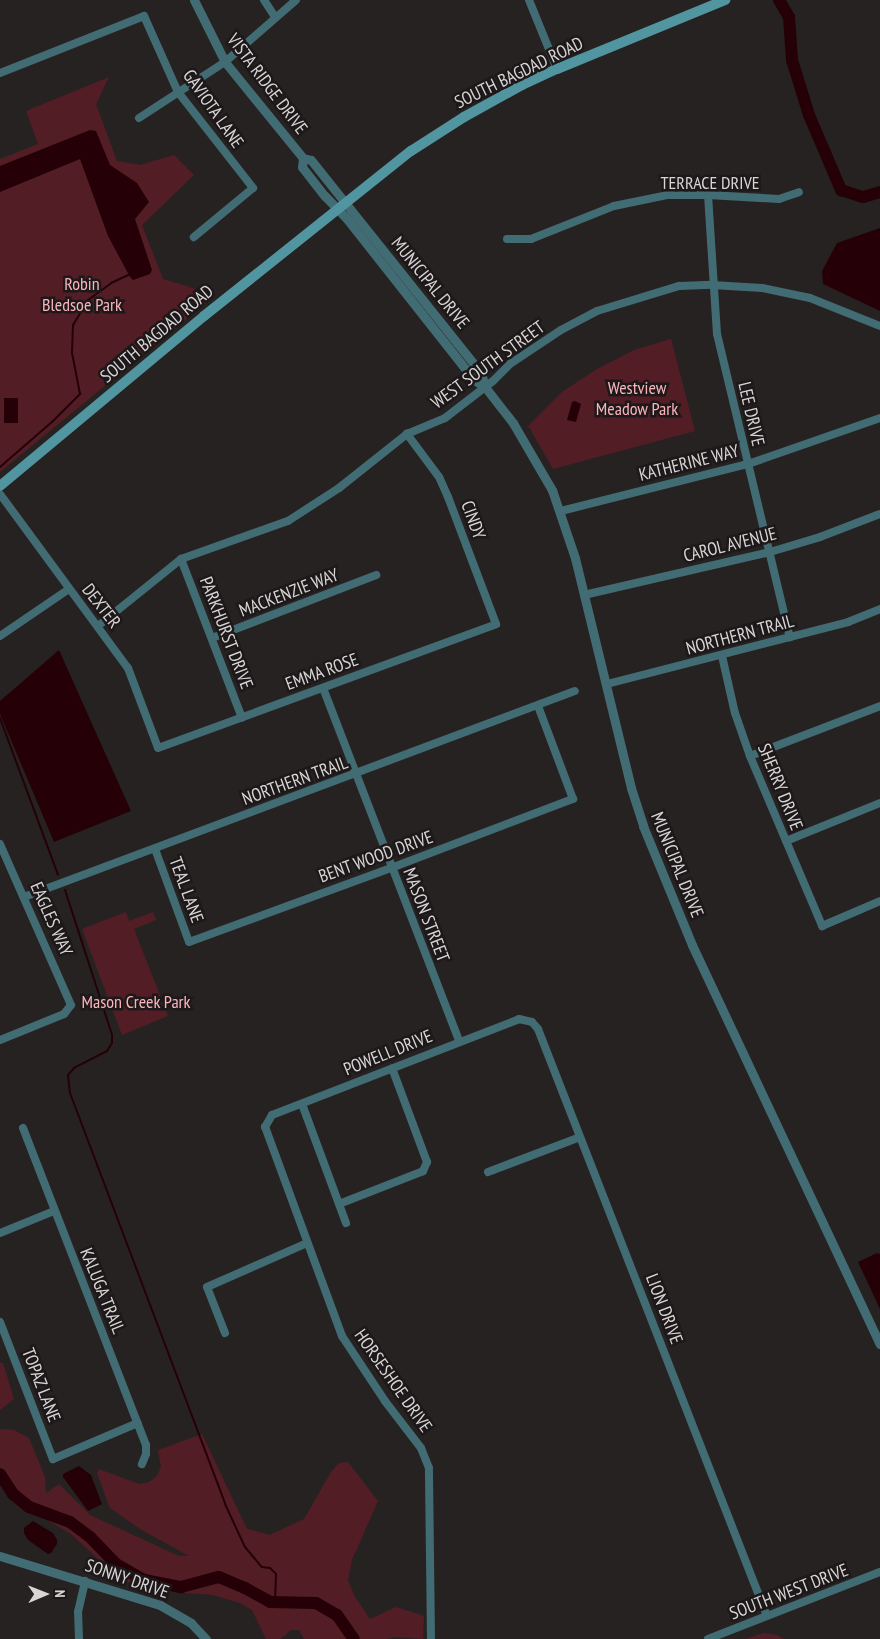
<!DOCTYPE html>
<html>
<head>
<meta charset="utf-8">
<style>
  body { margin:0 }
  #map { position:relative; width:880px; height:1639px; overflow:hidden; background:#272222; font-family:"PT Sans Narrow",sans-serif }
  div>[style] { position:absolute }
  .green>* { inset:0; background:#531d25 }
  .water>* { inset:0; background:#250107; transform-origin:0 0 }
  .stream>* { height:2px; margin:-1px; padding:0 1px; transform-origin:1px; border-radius:1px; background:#250107 }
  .river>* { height:12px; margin:-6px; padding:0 6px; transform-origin:6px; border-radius:6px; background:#250107 }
  .minor>* { height:8px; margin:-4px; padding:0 4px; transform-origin:4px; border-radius:4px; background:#426c73 }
  .tertiary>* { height:9px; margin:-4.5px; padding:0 4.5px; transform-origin:4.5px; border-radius:4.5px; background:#426c73 }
  .secondary>* { height:10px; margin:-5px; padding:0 5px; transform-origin:5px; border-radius:5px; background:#5095a0 }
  span { translate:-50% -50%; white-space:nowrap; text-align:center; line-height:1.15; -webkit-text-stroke:5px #1d1819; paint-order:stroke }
  .street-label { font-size:18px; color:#d9d5d5 }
  .park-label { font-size:18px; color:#fab5ba }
  .north { position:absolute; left:20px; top:1569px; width:50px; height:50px; -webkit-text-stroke:4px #1d1819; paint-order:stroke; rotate:89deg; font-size:14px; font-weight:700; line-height:20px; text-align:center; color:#d9d5d5 }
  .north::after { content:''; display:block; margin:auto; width:18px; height:22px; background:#d9d5d5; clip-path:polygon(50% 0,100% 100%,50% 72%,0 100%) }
</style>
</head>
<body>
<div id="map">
  <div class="green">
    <div style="clip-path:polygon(109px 77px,96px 104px,117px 161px,140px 165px,174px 155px,194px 175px,142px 225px,163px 279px,206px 292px,212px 298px,0 472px,0 159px,38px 144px,26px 111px)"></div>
    <div style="clip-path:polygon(671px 339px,695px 431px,553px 469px,529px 427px,527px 427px,562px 392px,597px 369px,634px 350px)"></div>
    <div style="clip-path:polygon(126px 912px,129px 921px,153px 912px,156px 920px,134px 929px,168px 1016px,122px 1035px,82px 929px)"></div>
    <div style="clip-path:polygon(0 1363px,3px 1363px,14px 1399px,0 1410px)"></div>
    <div style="clip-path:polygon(0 1429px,14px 1430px,29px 1438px,45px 1477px,46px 1493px,59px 1484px,90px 1515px,179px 1556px,189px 1556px,140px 1529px,110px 1508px,97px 1473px,99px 1469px,139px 1484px,149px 1482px,157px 1476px,161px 1467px,158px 1450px,202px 1434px,247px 1529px,270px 1535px,304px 1519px,331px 1472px,339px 1463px,348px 1462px,378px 1501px,352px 1560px,348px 1580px,355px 1597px,370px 1619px,396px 1607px,424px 1616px,423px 1639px,396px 1637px,387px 1639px,304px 1639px,299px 1630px,291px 1630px,280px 1639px,266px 1639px,252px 1610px,240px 1603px,213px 1595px,158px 1591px,121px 1580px,71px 1534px,9px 1497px,0 1484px)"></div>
    <div style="clip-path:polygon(764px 1633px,777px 1635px,784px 1639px,745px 1639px)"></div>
  </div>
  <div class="water">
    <div style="clip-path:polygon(90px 130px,96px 131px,110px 165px,137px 183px,149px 202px,135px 219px,152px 270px,150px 274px,133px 280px,130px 277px,108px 236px,80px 159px,0 192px,0 166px)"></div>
    <div style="clip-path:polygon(880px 228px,880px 311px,823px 284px,822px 271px,837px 243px)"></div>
    <div style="left:4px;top:398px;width:14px;height:25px"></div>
    <div style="clip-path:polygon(575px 401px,581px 404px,576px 422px,567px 420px,572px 402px)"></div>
    <div style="clip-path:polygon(59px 650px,131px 811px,54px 842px,0 714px,0 701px)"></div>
    <div style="clip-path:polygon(877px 1253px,880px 1254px,880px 1309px,858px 1262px)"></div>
    <div style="clip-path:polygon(79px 1466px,91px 1475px,102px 1504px,88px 1511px,63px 1477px,63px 1474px)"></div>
    <div style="clip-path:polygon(33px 1521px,53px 1533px,57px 1540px,57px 1544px,51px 1553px,48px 1554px,28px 1540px,24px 1533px,24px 1528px)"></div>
  </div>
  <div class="stream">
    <div style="left:0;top:467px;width:69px;rotate:-40.9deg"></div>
    <div style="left:52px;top:422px;width:40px;rotate:-45deg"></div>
    <div style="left:80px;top:394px;width:42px;rotate:-101deg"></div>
    <div style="left:72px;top:353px;width:28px;rotate:-88deg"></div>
    <div style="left:73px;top:325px;width:29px;rotate:-59deg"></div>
    <div style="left:88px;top:300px;width:29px;rotate:-36deg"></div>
    <div style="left:111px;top:283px;width:19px;rotate:-25deg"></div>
    <div style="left:0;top:718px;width:167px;rotate:69.7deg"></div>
    <div style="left:65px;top:890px;width:152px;rotate:72deg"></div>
    <div style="left:112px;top:1035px;width:8px;rotate:90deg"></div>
    <div style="left:112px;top:1043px;width:9px;rotate:122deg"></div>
    <div style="left:107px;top:1051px;width:37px;rotate:153deg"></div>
    <div style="left:74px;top:1068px;width:9px;rotate:131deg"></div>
    <div style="left:68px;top:1075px;width:18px;rotate:84deg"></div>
    <div style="left:70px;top:1093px;width:439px;rotate:69.3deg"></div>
    <div style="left:225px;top:1504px;width:47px;rotate:65.1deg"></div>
    <div style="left:245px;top:1547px;width:26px;rotate:50deg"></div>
    <div style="left:262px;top:1567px;width:8px;rotate:7deg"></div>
    <div style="left:270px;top:1568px;width:8px;rotate:45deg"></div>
    <div style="left:276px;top:1574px;width:28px;rotate:92deg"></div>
  </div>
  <div class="river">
    <div style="left:779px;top:0;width:20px;rotate:60deg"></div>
    <div style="left:789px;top:17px;width:43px;rotate:86deg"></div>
    <div style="left:792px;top:60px;width:58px;rotate:72.8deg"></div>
    <div style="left:809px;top:115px;width:82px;rotate:66.9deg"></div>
    <div style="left:841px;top:190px;width:23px;rotate:18deg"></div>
    <div style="left:863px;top:197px;width:18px;rotate:-16deg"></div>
    <div style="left:0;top:1474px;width:24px;rotate:57deg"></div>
    <div style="left:13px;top:1494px;width:21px;rotate:39deg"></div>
    <div style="left:29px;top:1507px;width:44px;rotate:20.1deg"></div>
    <div style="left:70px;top:1522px;width:25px;rotate:37deg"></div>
    <div style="left:90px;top:1537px;width:37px;rotate:46deg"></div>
    <div style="left:116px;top:1564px;width:32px;rotate:30deg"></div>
    <div style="left:144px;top:1580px;width:38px;rotate:11deg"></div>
    <div style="left:181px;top:1587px;width:39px;rotate:-15deg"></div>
    <div style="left:219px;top:1577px;width:28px;rotate:23deg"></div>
    <div style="left:245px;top:1588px;width:29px;rotate:29deg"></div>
    <div style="left:270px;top:1602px;width:46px;rotate:1.2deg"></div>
    <div style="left:316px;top:1603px;width:24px;rotate:30deg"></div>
    <div style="left:337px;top:1615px;width:29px;rotate:55deg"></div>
  </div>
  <div class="minor">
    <div style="left:264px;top:0;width:20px;rotate:57deg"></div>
    <div style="left:529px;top:0;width:74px;rotate:67.9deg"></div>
    <div style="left:0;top:73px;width:155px;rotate:-21.6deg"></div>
    <div style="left:144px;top:16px;width:83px;rotate:65.9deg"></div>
    <div style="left:178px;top:92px;width:122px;rotate:52deg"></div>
    <div style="left:253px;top:188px;width:77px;rotate:140.3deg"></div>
    <div style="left:139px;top:118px;width:103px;rotate:-33.1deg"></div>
    <div style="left:225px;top:62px;width:94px;rotate:-41.1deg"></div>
    <div style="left:708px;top:195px;width:139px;rotate:86.3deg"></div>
    <div style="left:717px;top:334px;width:312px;rotate:76.5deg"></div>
    <div style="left:507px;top:239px;width:24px"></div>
    <div style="left:531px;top:239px;width:89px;rotate:-21.7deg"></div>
    <div style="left:614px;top:206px;width:54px;rotate:-11.7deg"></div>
    <div style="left:667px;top:195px;width:41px"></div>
    <div style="left:708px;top:195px;width:71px;rotate:3.2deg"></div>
    <div style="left:779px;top:199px;width:21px;rotate:-19deg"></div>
    <div style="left:0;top:494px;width:216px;rotate:53.7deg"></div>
    <div style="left:128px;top:668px;width:85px;rotate:69.4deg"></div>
    <div style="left:158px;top:748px;width:360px;rotate:-20.1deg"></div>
    <div style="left:496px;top:624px;width:136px;rotate:-110.7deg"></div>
    <div style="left:448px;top:497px;width:22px;rotate:-114deg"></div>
    <div style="left:439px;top:477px;width:54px;rotate:-126.7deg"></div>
    <div style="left:561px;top:511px;width:193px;rotate:-14.1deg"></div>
    <div style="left:748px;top:464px;width:140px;rotate:-19.2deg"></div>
    <div style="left:181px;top:559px;width:170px;rotate:69deg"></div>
    <div style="left:584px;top:595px;width:191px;rotate:-13deg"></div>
    <div style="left:770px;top:552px;width:52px;rotate:-16.7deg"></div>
    <div style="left:820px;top:537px;width:64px;rotate:-21deg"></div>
    <div style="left:98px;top:626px;width:107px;rotate:-38.9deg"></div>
    <div style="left:181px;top:559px;width:114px;rotate:-19.6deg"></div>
    <div style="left:288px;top:521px;width:61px;rotate:-32.9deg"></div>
    <div style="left:339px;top:488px;width:87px;rotate:-38.5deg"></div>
    <div style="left:407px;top:434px;width:41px;rotate:-22.8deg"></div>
    <div style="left:445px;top:418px;width:61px;rotate:-37.6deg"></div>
    <div style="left:493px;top:381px;width:24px;rotate:-45deg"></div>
    <div style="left:510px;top:364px;width:61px;rotate:-33.7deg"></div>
    <div style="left:561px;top:330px;width:41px;rotate:-27.8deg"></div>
    <div style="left:597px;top:311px;width:86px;rotate:-17deg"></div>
    <div style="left:679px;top:286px;width:33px;rotate:-2deg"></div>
    <div style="left:712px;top:285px;width:50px;rotate:3.4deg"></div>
    <div style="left:762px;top:288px;width:49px;rotate:11.8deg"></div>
    <div style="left:810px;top:298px;width:75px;rotate:21.8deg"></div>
    <div style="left:0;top:636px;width:83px;rotate:-34.3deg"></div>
    <div style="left:212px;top:638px;width:176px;rotate:-21deg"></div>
    <div style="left:722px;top:656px;width:58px;rotate:77.2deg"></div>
    <div style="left:735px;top:713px;width:46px;rotate:70.8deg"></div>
    <div style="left:750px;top:756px;width:185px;rotate:67deg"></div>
    <div style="left:822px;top:926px;width:63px;rotate:-23.3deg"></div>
    <div style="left:607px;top:684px;width:249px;rotate:-14.4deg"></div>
    <div style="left:848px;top:622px;width:35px;rotate:-22deg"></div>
    <div style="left:323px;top:688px;width:378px;rotate:68.9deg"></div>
    <div style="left:750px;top:756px;width:139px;rotate:-21deg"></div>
    <div style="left:786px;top:841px;width:101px;rotate:-22deg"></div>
    <div style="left:0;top:844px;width:176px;rotate:66.2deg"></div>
    <div style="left:71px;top:1005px;width:11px;rotate:128deg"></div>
    <div style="left:64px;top:1014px;width:69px;rotate:157.9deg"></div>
    <div style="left:155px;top:849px;width:99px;rotate:69.9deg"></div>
    <div style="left:189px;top:942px;width:215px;rotate:-20.1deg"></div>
    <div style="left:391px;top:868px;width:195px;rotate:-20.8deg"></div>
    <div style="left:573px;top:799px;width:99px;rotate:-110.6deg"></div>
    <div style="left:24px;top:897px;width:588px;rotate:-20.5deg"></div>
    <div style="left:302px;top:1104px;width:127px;rotate:69.7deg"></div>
    <div style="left:23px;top:1128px;width:340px;rotate:68.8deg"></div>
    <div style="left:146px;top:1445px;width:9px;rotate:90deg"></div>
    <div style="left:146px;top:1454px;width:11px;rotate:112deg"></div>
    <div style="left:488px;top:1172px;width:98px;rotate:-20.8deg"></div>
    <div style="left:339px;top:1204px;width:90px;rotate:-21.4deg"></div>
    <div style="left:423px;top:1171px;width:10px;rotate:-66deg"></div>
    <div style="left:427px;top:1162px;width:100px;rotate:-110.4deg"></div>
    <div style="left:0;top:1233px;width:58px;rotate:-22.2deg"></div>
    <div style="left:0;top:1322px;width:147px;rotate:68.9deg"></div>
    <div style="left:53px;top:1459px;width:92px;rotate:-23deg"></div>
    <div style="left:225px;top:1333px;width:49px;rotate:-111.4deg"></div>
    <div style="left:207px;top:1287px;width:109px;rotate:-23.7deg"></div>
    <div style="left:79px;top:1639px;width:27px;rotate:-92deg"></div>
    <div style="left:78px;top:1612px;width:32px;rotate:-77deg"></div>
    <div style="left:431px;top:1639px;width:171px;rotate:-90.7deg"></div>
    <div style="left:429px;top:1468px;width:22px;rotate:-112deg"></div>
    <div style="left:421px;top:1448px;width:59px;rotate:-127.5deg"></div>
    <div style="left:385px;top:1401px;width:78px;rotate:-123.5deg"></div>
    <div style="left:342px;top:1336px;width:223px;rotate:-110.2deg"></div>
    <div style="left:265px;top:1127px;width:14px;rotate:-60deg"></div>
    <div style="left:272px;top:1115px;width:265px;rotate:-21.2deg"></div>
    <div style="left:519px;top:1019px;width:13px;rotate:13deg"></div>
    <div style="left:532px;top:1022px;width:9px;rotate:49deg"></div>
    <div style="left:538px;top:1029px;width:630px;rotate:68.69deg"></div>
    <div style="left:708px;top:1639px;width:185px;rotate:-21.3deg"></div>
  </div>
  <div class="tertiary">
    <div style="left:194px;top:0;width:69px;rotate:63.4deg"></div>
    <div style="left:225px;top:62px;width:124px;rotate:50.9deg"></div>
    <div style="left:303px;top:158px;width:8px;rotate:14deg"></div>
    <div style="left:311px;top:160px;width:273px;rotate:51.4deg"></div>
    <div style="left:481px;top:373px;width:15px;rotate:74deg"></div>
    <div style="left:303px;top:158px;width:9px;rotate:96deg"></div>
    <div style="left:302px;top:167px;width:37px;rotate:52deg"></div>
    <div style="left:325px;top:196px;width:32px;rotate:46deg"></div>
    <div style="left:347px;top:219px;width:205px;rotate:51.7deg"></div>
    <div style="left:474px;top:380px;width:13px;rotate:32deg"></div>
    <div style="left:485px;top:387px;width:46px;rotate:52.1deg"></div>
    <div style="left:513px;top:423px;width:78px;rotate:59.8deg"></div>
    <div style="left:552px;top:490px;width:72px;rotate:71.3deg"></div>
    <div style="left:575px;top:558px;width:237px;rotate:76.3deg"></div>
    <div style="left:631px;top:788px;width:40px;rotate:72deg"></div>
    <div style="left:643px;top:826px;width:129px;rotate:67.6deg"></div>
    <div style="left:692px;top:945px;width:441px;rotate:64.8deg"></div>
    <div style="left:0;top:1556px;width:167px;rotate:17deg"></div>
    <div style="left:160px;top:1605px;width:36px;rotate:30deg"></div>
    <div style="left:191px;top:1623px;width:22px;rotate:47deg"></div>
  </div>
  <div class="secondary">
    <div style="left:0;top:486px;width:266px;rotate:-39.8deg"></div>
    <div style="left:204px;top:316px;width:265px;rotate:-38.6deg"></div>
    <div style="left:411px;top:151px;width:63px;rotate:-32.7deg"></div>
    <div style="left:464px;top:117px;width:66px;rotate:-28.9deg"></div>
    <div style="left:522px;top:85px;width:38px;rotate:-25deg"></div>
    <div style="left:557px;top:69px;width:182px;rotate:-22.3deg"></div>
  </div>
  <div class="street-label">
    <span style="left:519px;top:73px;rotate:-26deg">SOUTH BAGDAD ROAD</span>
    <span style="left:267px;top:84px;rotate:53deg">VISTA RIDGE DRIVE</span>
    <span style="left:213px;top:109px;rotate:55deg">GAVIOTA LANE</span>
    <span style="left:710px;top:183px">TERRACE DRIVE</span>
    <span style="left:430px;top:283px;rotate:51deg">MUNICIPAL DRIVE</span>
    <span style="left:157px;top:334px;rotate:-40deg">SOUTH BAGDAD ROAD</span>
    <span style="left:488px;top:365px;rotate:-36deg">WEST SOUTH STREET</span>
    <span style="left:751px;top:414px;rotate:77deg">LEE DRIVE</span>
    <span style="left:689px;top:463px;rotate:-14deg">KATHERINE WAY</span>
    <span style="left:473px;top:520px;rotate:70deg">CINDY</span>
    <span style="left:730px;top:545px;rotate:-14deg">CAROL AVENUE</span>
    <span style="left:289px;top:593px;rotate:-21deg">MACKENZIE WAY</span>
    <span style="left:101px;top:606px;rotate:52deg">DEXTER</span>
    <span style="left:226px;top:633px;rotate:69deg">PARKHURST DRIVE</span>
    <span style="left:740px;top:635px;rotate:-15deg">NORTHERN TRAIL</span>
    <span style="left:322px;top:672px;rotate:-20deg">EMMA ROSE</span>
    <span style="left:295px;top:781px;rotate:-20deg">NORTHERN TRAIL</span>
    <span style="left:780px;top:787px;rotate:68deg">SHERRY DRIVE</span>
    <span style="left:376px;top:857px;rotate:-20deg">BENT WOOD DRIVE</span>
    <span style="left:677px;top:865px;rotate:68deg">MUNICIPAL DRIVE</span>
    <span style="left:186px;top:890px;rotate:70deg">TEAL LANE</span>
    <span style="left:426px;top:915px;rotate:69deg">MASON STREET</span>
    <span style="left:51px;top:919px;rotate:66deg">EAGLES WAY</span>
    <span style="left:388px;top:1053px;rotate:-22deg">POWELL DRIVE</span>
    <span style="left:102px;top:1291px;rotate:68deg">KALUGA TRAIL</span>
    <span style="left:664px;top:1309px;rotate:69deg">LION DRIVE</span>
    <span style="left:393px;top:1381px;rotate:55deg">HORSESHOE DRIVE</span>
    <span style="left:41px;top:1385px;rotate:69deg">TOPAZ LANE</span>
    <span style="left:127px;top:1579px;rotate:19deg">SONNY DRIVE</span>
    <span style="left:789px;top:1592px;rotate:-21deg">SOUTH WEST DRIVE</span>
  </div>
  <div class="park-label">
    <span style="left:82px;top:295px">Robin<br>Bledsoe Park</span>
    <span style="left:637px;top:399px">Westview<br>Meadow Park</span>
    <span style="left:136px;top:1002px">Mason Creek Park</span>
  </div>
  <div class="north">N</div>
</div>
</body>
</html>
